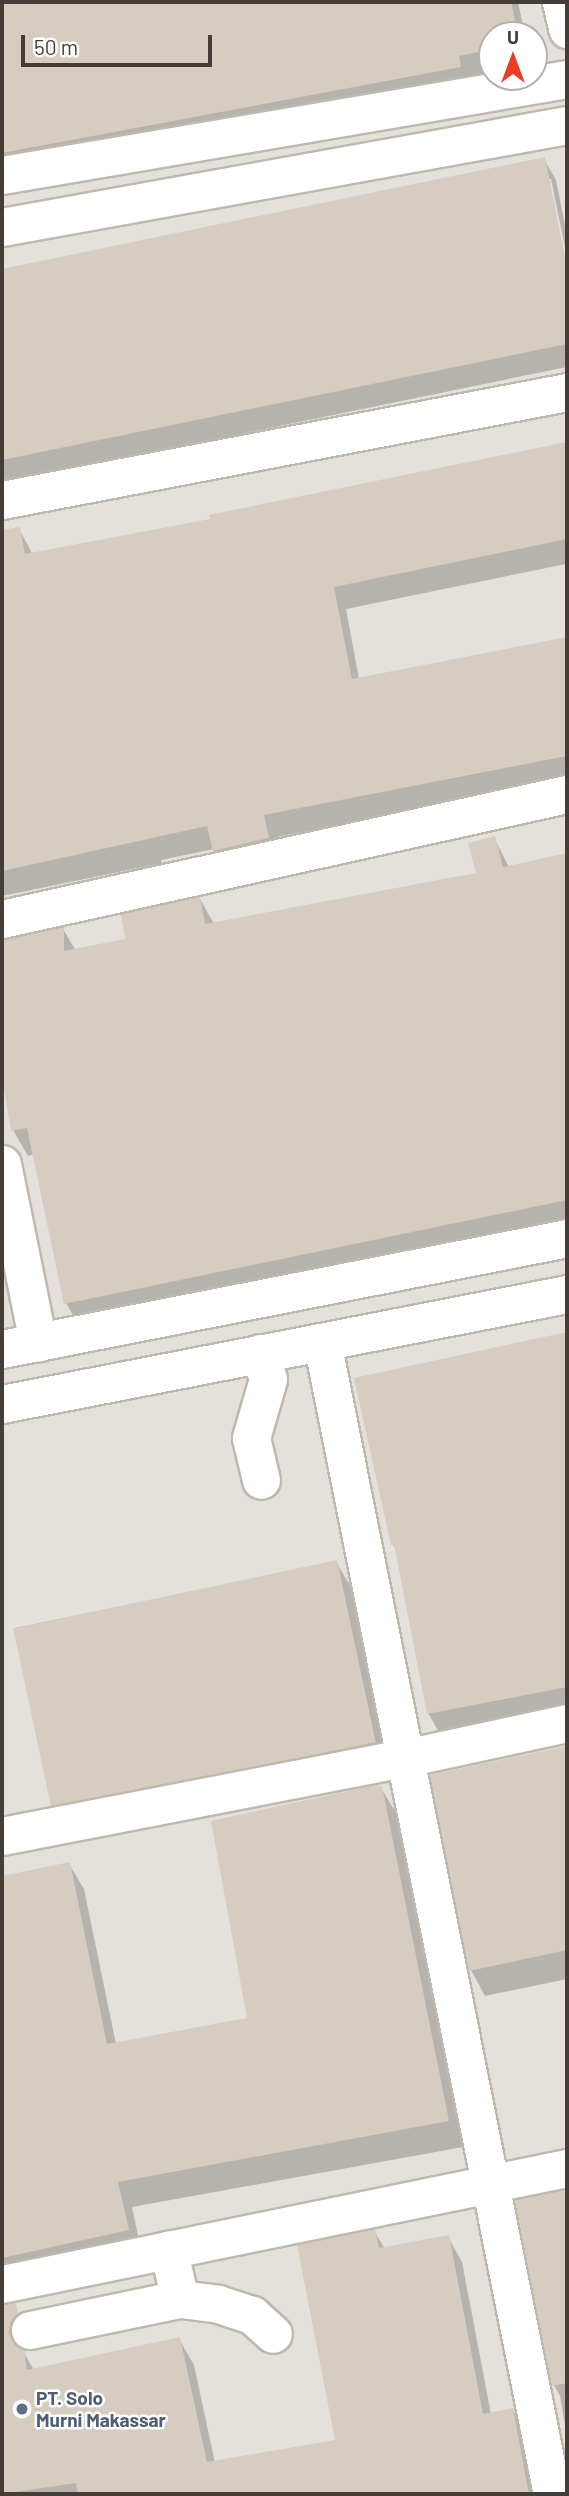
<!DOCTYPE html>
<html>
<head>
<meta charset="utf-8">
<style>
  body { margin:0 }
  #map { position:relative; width:569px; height:2496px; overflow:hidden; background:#f2eee6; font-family:Barlow,sans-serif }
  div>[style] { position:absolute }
  .industrial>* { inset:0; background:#e4e0db }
  .shadow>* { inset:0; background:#0003 }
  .building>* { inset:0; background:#d6ccbf; transform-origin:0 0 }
  .roads { filter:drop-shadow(2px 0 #bfb8ad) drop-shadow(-2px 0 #bfb8ad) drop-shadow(0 2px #bfb8ad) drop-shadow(0 -2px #bfb8ad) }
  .minor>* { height:37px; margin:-18.5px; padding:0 18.5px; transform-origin:18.5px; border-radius:18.5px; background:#fff }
  .dots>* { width:19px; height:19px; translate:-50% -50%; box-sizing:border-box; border:4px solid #fff; border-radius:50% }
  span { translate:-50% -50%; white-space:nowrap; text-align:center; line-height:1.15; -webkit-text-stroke:5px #fff; paint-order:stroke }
  .service-label { font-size:19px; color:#4e5e75; font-weight:700 }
  .left { translate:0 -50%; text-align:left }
  .frame { position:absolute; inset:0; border:4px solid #443e36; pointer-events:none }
  .north { position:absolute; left:478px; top:21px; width:70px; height:70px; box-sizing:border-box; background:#fff; border:2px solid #b4b2af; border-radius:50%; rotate:0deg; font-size:19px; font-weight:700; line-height:28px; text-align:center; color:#443e36 }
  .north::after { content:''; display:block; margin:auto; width:24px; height:32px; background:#ea3d25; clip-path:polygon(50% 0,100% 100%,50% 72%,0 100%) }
  .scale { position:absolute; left:21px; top:35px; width:191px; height:32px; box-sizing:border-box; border:4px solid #443e36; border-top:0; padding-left:9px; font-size:21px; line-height:24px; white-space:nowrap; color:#443e36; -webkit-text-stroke:5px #fff; paint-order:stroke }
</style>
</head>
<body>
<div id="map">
  <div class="industrial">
    <div style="clip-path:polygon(evenodd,2px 2px,567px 2px,567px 2494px,2px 2494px,2px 2px,492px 35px,534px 35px,534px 77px,492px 77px,492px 35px)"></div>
  </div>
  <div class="shadow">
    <div style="clip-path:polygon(2px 2px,518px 2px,525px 35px,492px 35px,492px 73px,2px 177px)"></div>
    <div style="clip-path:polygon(544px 159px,556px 180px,567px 235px,567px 257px,551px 179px,547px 179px,567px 274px,567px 367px,2px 483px,2px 271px)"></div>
    <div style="clip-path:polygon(567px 445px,567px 570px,566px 564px,346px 609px,359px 679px,567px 639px,567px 780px,276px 837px,281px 861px,227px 873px,214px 849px,161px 860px,162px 863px,2px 896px,2px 532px,19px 529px,33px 555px,212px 520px,211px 516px)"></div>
    <div style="clip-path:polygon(494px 838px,509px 867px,567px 854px,567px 1228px,81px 1329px,66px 1303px,35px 1154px,28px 1156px,13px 1130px,2px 1066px,2px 941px,63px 929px,76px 951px,127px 941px,200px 899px,214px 924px,478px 874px)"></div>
    <div style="clip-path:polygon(567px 1334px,567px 1715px,443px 1739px,428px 1713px,397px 1552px,393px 1544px,356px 1380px)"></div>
    <div style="clip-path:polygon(336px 1562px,351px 1587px,389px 1768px,66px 1830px,52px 1805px,15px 1628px)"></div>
    <div style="clip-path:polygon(567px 1748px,567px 1979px,485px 1996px,471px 1970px,432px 1776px)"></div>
    <div style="clip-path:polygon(381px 1788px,396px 1813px,463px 2147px,132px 2207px,142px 2255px,2px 2286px,2px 1878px,69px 1864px,84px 1889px,116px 2044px,249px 2020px)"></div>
    <div style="clip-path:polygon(567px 2191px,567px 2437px,560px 2396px,554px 2385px,517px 2202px)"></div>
    <div style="clip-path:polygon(374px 2231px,385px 2249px,448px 2237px,462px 2262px,491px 2414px,513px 2410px,527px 2436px,538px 2494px,2px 2494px,2px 2317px,17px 2315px,31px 2340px,24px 2353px,34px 2370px,179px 2339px,194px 2365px,215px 2463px,337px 2441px)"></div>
  </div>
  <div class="building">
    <div style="clip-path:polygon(2px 2px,511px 2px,518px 35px,492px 35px,492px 49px,459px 56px,461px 67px,2px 153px)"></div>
    <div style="clip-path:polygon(545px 157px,567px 267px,567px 344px,2px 460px,2px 269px)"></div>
    <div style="clip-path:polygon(567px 442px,567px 539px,334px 587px,352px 679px,567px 637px,567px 756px,264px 815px,269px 838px,213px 851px,207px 826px,2px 871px,2px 530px,20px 527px,25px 554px,210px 519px,209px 515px)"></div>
    <div style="clip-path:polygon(495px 836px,503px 867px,567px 853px,567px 1200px,64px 1304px,27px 1128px,11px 1131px,2px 1076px,2px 939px,64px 927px,64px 951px,125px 939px,121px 914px,188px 899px,200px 897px,205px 924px,476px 873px,468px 843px)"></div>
    <div style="clip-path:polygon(567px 1332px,567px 1687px,427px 1714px,394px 1544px,391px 1545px,354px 1378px)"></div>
    <div style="left:337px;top:1560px;width:186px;height:331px;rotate:78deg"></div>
    <div style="clip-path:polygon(567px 1746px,567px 1950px,469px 1971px,430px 1775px)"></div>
    <div style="clip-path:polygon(376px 1785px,382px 1786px,449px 2121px,118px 2182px,129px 2230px,2px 2258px,2px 1876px,70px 1862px,107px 2044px,247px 2018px,211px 1821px)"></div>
    <div style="clip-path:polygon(567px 2189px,567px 2383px,552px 2386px,515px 2200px)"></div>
    <div style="clip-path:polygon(375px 2229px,379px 2248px,449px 2235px,483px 2414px,513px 2408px,529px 2494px,78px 2494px,76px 2483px,2px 2494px,2px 2304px,16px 2303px,18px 2313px,10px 2323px,9px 2334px,14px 2343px,24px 2350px,27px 2370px,180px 2337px,207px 2462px,335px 2440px,297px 2245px)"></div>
  </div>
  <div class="roads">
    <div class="minor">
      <div style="left:561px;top:2px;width:28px;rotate:77deg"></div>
      <div style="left:2px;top:175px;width:573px;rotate:-9.64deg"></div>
      <div style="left:2px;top:227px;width:574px;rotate:-10.23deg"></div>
      <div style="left:2px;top:500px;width:575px;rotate:-10.82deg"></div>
      <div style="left:2px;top:919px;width:579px;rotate:-12.48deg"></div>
      <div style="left:2px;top:1164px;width:182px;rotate:78.6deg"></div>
      <div style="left:322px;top:1342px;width:1175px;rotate:78.71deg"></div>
      <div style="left:2px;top:1349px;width:576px;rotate:-11.11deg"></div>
      <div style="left:260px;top:1353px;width:27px;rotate:73deg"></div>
      <div style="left:268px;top:1379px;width:61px;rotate:106.1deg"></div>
      <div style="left:251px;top:1438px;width:43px;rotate:76.6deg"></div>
      <div style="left:2px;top:1404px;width:576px;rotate:-11.02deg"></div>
      <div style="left:2px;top:1836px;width:410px;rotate:-11deg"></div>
      <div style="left:405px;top:1758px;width:166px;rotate:-12.2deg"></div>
      <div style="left:2px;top:2284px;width:577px;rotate:-11.6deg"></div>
      <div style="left:180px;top:2299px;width:38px;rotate:7deg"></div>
      <div style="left:218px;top:2304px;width:36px;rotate:18deg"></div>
      <div style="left:252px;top:2315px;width:28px;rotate:42deg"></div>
      <div style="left:30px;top:2330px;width:153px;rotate:-11.7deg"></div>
      <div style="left:180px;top:2299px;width:51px;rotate:-103.5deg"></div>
    </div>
  </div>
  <div class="dots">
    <div style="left:22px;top:2409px;background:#5c6f8a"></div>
  </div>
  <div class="service-label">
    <span class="left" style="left:36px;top:2409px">PT. Solo<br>Murni Makassar</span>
  </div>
  <div class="frame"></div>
  <div class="north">U</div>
  <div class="scale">50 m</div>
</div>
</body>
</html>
